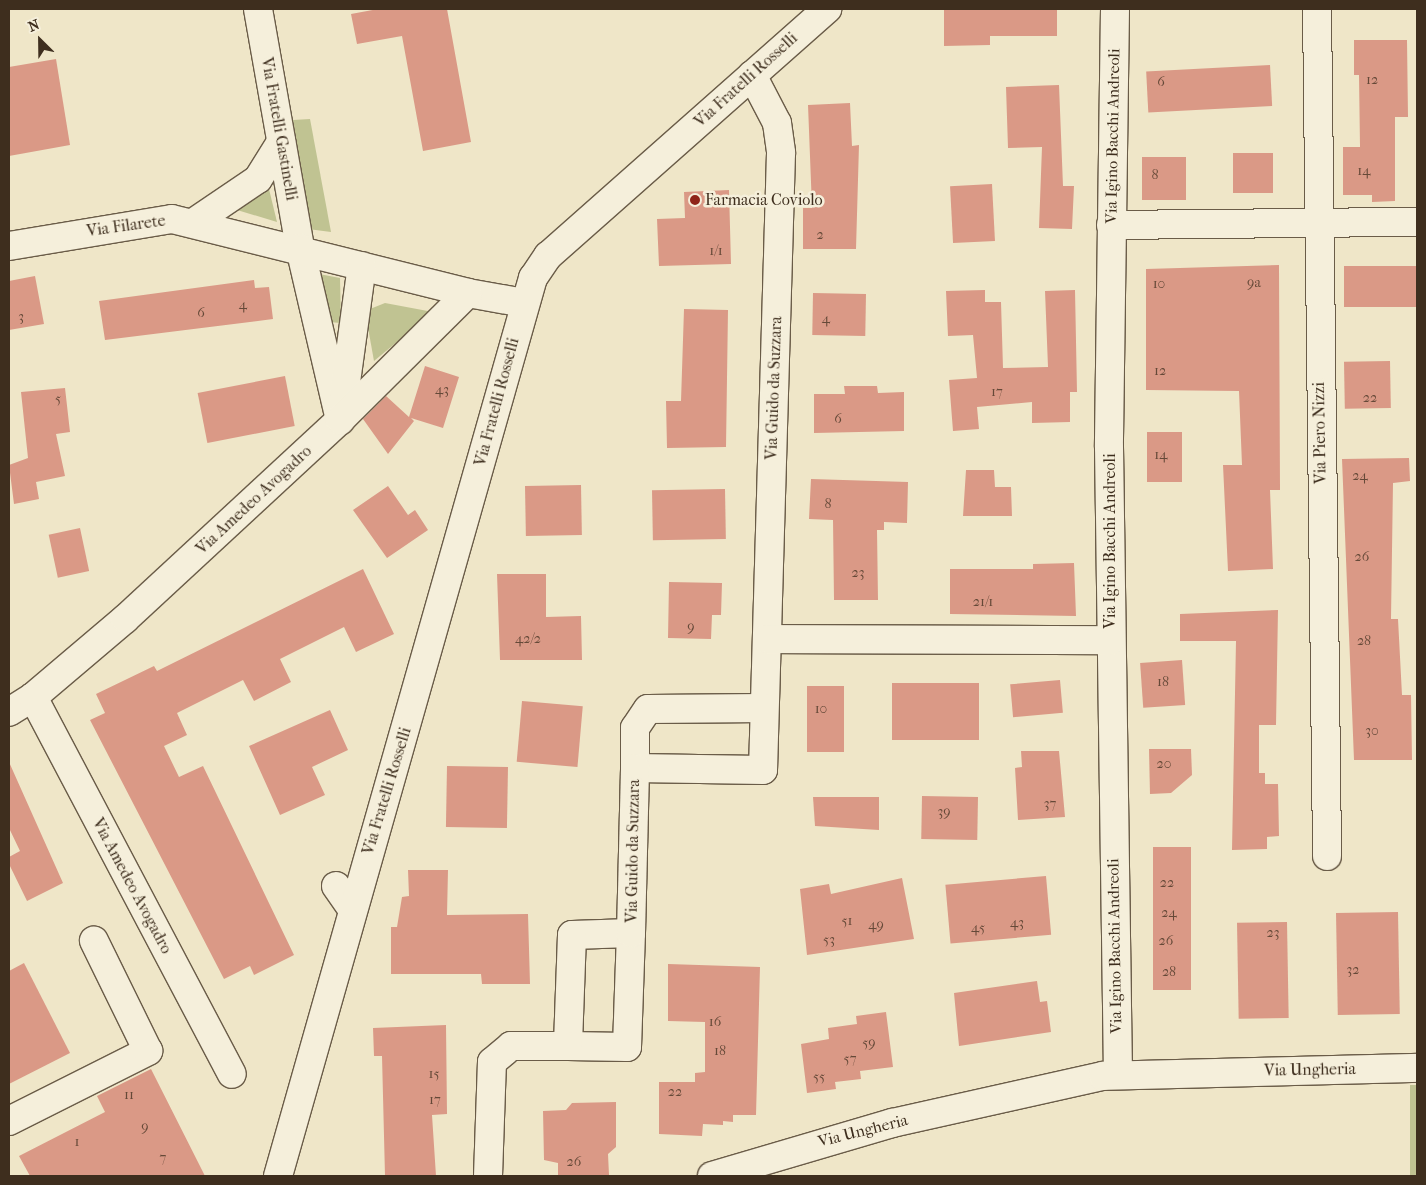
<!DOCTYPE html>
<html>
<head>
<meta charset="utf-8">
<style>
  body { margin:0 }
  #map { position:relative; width:1426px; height:1185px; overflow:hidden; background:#efe6c8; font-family:"IM FELL French Canon",serif }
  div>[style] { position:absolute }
  .green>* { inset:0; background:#c0c392; transform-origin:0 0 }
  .building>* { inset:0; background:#da9986; transform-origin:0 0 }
  .roads { filter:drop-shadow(1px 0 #6a5c48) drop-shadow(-1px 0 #6a5c48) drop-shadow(0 1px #6a5c48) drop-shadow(0 -1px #6a5c48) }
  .minor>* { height:28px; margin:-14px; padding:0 14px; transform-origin:14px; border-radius:14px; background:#f5efdb }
  .dots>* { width:14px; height:14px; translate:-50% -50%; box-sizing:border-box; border:2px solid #f5efdb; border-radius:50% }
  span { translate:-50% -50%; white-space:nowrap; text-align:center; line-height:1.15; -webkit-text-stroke:5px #f5efdb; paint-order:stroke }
  .number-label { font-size:14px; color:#654938 }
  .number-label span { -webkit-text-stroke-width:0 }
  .street-label { font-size:16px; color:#3e2e1e }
  .poi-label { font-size:16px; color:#3e2e1e }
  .left { translate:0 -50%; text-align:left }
  .frame { position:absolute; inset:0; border:10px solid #3e2e1e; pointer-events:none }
  .north { position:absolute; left:15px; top:15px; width:50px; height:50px; -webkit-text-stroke:4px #f5efdb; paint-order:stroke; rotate:337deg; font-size:14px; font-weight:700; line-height:20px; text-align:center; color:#3e2e1e }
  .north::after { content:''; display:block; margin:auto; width:18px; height:22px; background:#3e2e1e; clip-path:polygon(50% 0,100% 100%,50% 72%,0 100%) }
</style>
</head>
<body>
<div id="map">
  <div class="green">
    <div style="clip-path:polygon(310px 119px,331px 232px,308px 229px,293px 120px)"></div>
    <div style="clip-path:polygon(268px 185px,277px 222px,237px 210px)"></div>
    <div style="clip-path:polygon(319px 274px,340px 278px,341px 323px,328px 322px)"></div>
    <div style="clip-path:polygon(385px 303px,433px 312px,374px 361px,365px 311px)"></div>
    <div style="left:1410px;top:1085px;width:7px;height:91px"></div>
  </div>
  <div class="building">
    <div style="clip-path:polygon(378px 9px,447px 9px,471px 142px,423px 151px,402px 36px,357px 44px,351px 14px)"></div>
    <div style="clip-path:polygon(944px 9px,1057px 9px,1057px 36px,990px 36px,990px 45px,944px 46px)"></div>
    <div style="clip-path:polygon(1354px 40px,1407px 40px,1408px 117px,1395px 117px,1395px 201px,1372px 202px,1372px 195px,1343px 195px,1343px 147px,1360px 147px,1359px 75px,1354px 75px)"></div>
    <div style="clip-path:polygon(56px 59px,70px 145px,9px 156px,9px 67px)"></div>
    <div style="left:1270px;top:65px;width:41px;height:124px;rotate:87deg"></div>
    <div style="clip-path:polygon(1059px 85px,1063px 186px,1074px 186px,1072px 229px,1039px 228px,1042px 147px,1008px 148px,1006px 87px)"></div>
    <div style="clip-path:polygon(850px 103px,852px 146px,859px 145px,856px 249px,803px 249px,803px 208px,812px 208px,808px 105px)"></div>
    <div style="left:1233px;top:153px;width:40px;height:40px"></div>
    <div style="left:1142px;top:157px;width:44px;height:43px"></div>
    <div style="left:992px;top:184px;width:57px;height:42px;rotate:87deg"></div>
    <div style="clip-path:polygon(729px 190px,731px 264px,659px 266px,657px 219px,685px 218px,684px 192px)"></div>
    <div style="clip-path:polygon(1279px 265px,1280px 490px,1270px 490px,1273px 569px,1228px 571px,1223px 465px,1242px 465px,1239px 391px,1146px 390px,1146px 269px)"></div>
    <div style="left:1417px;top:266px;width:41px;height:73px;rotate:90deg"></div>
    <div style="clip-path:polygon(35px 276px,44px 324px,9px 330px,9px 281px)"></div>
    <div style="clip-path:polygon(254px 280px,255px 288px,269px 287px,273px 319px,105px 340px,99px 301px)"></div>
    <div style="clip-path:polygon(985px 290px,985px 302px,1001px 302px,1003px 368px,1048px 367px,1045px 291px,1075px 290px,1077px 392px,1070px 392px,1070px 422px,1032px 423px,1032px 402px,977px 407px,979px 429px,953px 431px,949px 380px,977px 378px,973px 335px,948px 336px,946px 291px)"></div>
    <div style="left:813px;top:293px;width:53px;height:42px;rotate:1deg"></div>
    <div style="clip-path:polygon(684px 309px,728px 310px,726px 447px,667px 448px,666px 401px,681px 401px)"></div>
    <div style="left:1390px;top:361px;width:47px;height:46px;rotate:89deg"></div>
    <div style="clip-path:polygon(425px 366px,459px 377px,443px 428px,411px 418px,414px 421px,388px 454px,363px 419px,386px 396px,409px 417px)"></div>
    <div style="left:285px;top:376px;width:51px;height:89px;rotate:79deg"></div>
    <div style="clip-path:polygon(844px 386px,877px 386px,878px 393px,904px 392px,904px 431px,814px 433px,814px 394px,845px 394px)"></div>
    <div style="clip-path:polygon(65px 388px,70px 432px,56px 434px,65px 476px,36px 482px,39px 499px,14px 504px,9px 465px,28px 458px,21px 392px)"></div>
    <div style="left:1147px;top:432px;width:35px;height:50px"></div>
    <div style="clip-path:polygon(1409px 458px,1410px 481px,1393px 483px,1391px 619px,1398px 619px,1402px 695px,1411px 695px,1412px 760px,1354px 760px,1342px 459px)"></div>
    <div style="clip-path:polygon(966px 470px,994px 470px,995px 487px,1011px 487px,1012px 516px,963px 516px)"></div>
    <div style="clip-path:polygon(811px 479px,908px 482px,907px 523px,884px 522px,884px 530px,877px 530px,878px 600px,834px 600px,833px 520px,809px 519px)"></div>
    <div style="left:581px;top:485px;width:50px;height:56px;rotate:89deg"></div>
    <div style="clip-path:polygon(388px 486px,408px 515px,415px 510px,428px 530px,387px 558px,353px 510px)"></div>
    <div style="left:725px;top:489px;width:50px;height:73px;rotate:89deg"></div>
    <div style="left:80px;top:528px;width:44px;height:32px;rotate:78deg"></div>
    <div style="clip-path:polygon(1074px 563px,1076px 616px,950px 614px,950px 569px,1033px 569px,1033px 564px)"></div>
    <div style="clip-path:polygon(363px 569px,394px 634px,356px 652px,344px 627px,280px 659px,291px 682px,254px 701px,243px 680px,177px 713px,187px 735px,164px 746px,179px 777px,203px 766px,294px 955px,254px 975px,250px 966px,224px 979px,90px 720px,105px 713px,96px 694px,154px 666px,157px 671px)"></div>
    <div style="clip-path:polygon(497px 574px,546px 574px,546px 617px,581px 616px,582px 660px,500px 660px)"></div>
    <div style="clip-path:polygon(669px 582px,722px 583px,721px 615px,712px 615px,711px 639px,668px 638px)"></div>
    <div style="clip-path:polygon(1278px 610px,1276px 725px,1259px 725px,1259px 773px,1265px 773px,1265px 784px,1278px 784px,1279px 836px,1267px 837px,1267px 849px,1232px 850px,1236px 641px,1180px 641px,1180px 614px)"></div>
    <div style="left:1182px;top:660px;width:45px;height:42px;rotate:86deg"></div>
    <div style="left:1060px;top:680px;width:33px;height:50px;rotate:85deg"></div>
    <div style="left:892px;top:683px;width:87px;height:57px"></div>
    <div style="left:807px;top:686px;width:37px;height:66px"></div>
    <div style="left:522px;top:701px;width:61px;height:61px;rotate:5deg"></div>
    <div style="clip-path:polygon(330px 710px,348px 750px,312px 767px,325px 795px,280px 815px,249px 746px)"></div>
    <div style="clip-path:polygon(1149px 749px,1191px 749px,1192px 775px,1171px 793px,1150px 794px)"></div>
    <div style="clip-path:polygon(1021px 751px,1059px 751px,1065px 817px,1018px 820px,1015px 768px,1022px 767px)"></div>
    <div style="clip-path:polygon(9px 762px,63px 883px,27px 901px,9px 864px,9px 857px,20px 851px,9px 828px)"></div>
    <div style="left:447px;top:766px;width:61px;height:61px;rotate:1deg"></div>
    <div style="left:922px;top:796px;width:56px;height:43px;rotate:1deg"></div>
    <div style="clip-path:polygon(813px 797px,879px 797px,879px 830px,815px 826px)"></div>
    <div style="left:1153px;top:847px;width:38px;height:143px"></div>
    <div style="clip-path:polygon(408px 870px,448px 870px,447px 915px,528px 914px,530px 984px,482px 984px,481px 974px,391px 974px,391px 927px,397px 927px,402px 897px,409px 896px)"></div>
    <div style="left:1046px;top:876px;width:59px;height:101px;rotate:85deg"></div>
    <div style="clip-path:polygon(902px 878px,914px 939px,807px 955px,800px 889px,829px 884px,831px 894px)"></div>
    <div style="left:1398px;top:912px;width:102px;height:62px;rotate:89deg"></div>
    <div style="left:1287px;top:922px;width:96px;height:50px;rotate:89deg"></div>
    <div style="clip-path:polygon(24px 963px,70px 1053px,9px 1084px,9px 971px)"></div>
    <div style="clip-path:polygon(668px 964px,760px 967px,756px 1115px,733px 1115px,733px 1122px,723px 1121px,723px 1125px,703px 1124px,702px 1136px,659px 1134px,659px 1082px,695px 1082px,695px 1073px,705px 1072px,705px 1022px,668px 1021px)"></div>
    <div style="clip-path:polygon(1037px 981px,1040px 1002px,1047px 1001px,1051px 1032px,959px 1046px,954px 993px)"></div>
    <div style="clip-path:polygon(886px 1012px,893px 1067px,860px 1071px,861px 1079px,835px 1082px,836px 1089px,807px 1093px,801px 1044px,829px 1039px,828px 1028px,857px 1024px,856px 1016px)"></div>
    <div style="clip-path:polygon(446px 1025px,447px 1114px,432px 1115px,436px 1176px,385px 1176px,382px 1056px,374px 1056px,373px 1028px)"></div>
    <div style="clip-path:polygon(151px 1069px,205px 1176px,30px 1176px,19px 1156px,105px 1112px,97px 1096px)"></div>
    <div style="clip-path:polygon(616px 1102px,616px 1147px,608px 1154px,609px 1175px,558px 1176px,558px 1163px,544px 1160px,543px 1111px,566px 1110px,572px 1103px)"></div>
  </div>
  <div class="roads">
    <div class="minor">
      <div style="left:258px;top:9px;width:243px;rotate:80deg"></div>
      <div style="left:300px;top:248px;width:177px;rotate:76.9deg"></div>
      <div style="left:1115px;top:9px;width:438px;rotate:90.8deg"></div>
      <div style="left:1109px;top:447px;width:626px;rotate:89.18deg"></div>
      <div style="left:1317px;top:9px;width:847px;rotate:89.32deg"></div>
      <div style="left:752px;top:75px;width:54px;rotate:62.5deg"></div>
      <div style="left:777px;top:123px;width:30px;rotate:82deg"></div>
      <div style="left:781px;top:153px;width:617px;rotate:91.67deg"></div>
      <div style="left:763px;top:770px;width:128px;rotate:-179.1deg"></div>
      <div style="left:635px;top:768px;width:40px;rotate:-90deg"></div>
      <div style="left:635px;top:728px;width:23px;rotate:-56deg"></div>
      <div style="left:648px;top:709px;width:116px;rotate:-0.5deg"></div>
      <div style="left:193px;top:223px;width:78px;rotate:-34.1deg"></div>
      <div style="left:258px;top:179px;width:44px;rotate:-58.1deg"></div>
      <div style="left:1111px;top:225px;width:306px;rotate:-0.6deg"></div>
      <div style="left:9px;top:246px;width:165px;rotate:-9.4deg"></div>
      <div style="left:172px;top:219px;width:305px;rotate:14deg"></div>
      <div style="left:468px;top:293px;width:57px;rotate:10.1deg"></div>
      <div style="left:343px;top:404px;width:139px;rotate:-82.2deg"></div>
      <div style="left:767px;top:639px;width:343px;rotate:0.2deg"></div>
      <div style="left:33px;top:697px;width:426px;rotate:62.2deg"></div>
      <div style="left:9px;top:712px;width:28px;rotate:-32deg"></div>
      <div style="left:33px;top:697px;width:121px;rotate:-40.3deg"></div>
      <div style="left:125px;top:619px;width:293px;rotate:-42.8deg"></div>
      <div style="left:340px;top:420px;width:180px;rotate:-44.8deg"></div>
      <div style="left:336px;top:886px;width:28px;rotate:55deg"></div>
      <div style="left:631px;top:933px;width:59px;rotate:178.1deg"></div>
      <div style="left:572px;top:935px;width:111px;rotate:92.1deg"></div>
      <div style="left:568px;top:1046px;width:59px;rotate:1deg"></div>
      <div style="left:627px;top:1047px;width:114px;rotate:-88deg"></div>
      <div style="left:631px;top:933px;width:165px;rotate:-88.6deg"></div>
      <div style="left:9px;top:1121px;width:156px;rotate:-26.7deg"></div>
      <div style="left:148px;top:1051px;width:123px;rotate:-116.1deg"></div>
      <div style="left:278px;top:1176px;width:934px;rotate:-74.15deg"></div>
      <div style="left:533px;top:278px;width:27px;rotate:-56deg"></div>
      <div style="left:548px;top:256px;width:373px;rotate:-41.5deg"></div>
      <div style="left:488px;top:1176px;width:114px;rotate:-88deg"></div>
      <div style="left:492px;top:1062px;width:25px;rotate:-40deg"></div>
      <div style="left:511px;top:1046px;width:57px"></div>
      <div style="left:712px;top:1176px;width:188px;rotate:-16.4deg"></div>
      <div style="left:892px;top:1123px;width:216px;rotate:-12.6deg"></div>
      <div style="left:1103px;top:1076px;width:314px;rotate:-1.5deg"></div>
    </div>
  </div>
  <div class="dots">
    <div style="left:695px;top:200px;background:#8f2418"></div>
  </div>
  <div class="number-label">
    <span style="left:1372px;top:80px">12</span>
    <span style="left:1161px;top:82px">6</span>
    <span style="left:1364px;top:171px">14</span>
    <span style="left:1155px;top:175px">8</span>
    <span style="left:820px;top:235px">2</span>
    <span style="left:716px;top:251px">1/1</span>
    <span style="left:1254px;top:283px">9a</span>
    <span style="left:1159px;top:284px">10</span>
    <span style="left:243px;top:305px">4</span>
    <span style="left:201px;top:313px">6</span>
    <span style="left:21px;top:317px">3</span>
    <span style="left:826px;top:319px">4</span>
    <span style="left:1160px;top:371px">12</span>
    <span style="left:442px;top:390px">43</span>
    <span style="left:997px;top:392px">17</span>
    <span style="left:1370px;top:398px">22</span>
    <span style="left:58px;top:399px">5</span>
    <span style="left:838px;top:419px">6</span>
    <span style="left:1161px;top:455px">14</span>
    <span style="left:1360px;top:476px">24</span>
    <span style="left:828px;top:504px">8</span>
    <span style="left:1362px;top:557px">26</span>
    <span style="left:858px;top:573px">23</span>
    <span style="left:983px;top:602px">21/1</span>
    <span style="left:691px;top:627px">9</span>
    <span style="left:528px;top:639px">42/2</span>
    <span style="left:1364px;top:641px">28</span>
    <span style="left:1163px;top:682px">18</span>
    <span style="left:821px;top:709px">10</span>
    <span style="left:1372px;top:731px">30</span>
    <span style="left:1164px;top:764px">20</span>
    <span style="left:1050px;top:804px">37</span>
    <span style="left:944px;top:812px">39</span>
    <span style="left:1167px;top:883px">22</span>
    <span style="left:1169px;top:913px">24</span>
    <span style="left:847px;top:921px">51</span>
    <span style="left:1017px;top:923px">43</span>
    <span style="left:876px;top:925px">49</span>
    <span style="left:978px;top:928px">45</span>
    <span style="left:1273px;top:933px">23</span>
    <span style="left:829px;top:940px">53</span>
    <span style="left:1166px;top:941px">26</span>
    <span style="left:1353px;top:970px">32</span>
    <span style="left:1169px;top:972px">28</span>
    <span style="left:715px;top:1022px">16</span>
    <span style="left:869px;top:1043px">59</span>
    <span style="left:720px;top:1051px">18</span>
    <span style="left:850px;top:1059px">57</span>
    <span style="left:434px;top:1074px">15</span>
    <span style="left:819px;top:1077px">55</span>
    <span style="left:675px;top:1092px">22</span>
    <span style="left:129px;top:1095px">11</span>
    <span style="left:435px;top:1100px">17</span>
    <span style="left:145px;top:1127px">9</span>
    <span style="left:77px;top:1142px">1</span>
    <span style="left:163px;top:1158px">7</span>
    <span style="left:574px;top:1162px">26</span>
  </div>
  <div class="street-label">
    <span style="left:746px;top:80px;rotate:-42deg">Via Fratelli Rosselli</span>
    <span style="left:279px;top:129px;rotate:80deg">Via Fratelli Gastinelli</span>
    <span style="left:1113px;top:136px;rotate:-89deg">Via Igino Bacchi Andreoli</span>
    <span style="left:126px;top:226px;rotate:-8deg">Via Filarete</span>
    <span style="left:774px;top:388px;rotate:-88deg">Via Guido da Suzzara</span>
    <span style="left:497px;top:402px;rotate:-75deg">Via Fratelli Rosselli</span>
    <span style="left:1320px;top:433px;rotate:-91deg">Via Piero Nizzi</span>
    <span style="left:254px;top:500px;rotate:-43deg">Via Amedeo Avogadro</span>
    <span style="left:1110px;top:541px;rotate:-90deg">Via Igino Bacchi Andreoli</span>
    <span style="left:387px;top:791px;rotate:-73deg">Via Fratelli Rosselli</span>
    <span style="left:633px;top:851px;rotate:-89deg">Via Guido da Suzzara</span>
    <span style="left:132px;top:886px;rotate:62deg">Via Amedeo Avogadro</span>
    <span style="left:1115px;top:946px;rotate:-91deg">Via Igino Bacchi Andreoli</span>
    <span style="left:1310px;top:1070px;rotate:-1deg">Via Ungheria</span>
    <span style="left:863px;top:1131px;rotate:-14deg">Via Ungheria</span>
  </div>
  <div class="poi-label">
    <span class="left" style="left:705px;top:200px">Farmacia Coviolo</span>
  </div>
  <div class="frame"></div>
  <div class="north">N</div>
</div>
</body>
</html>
